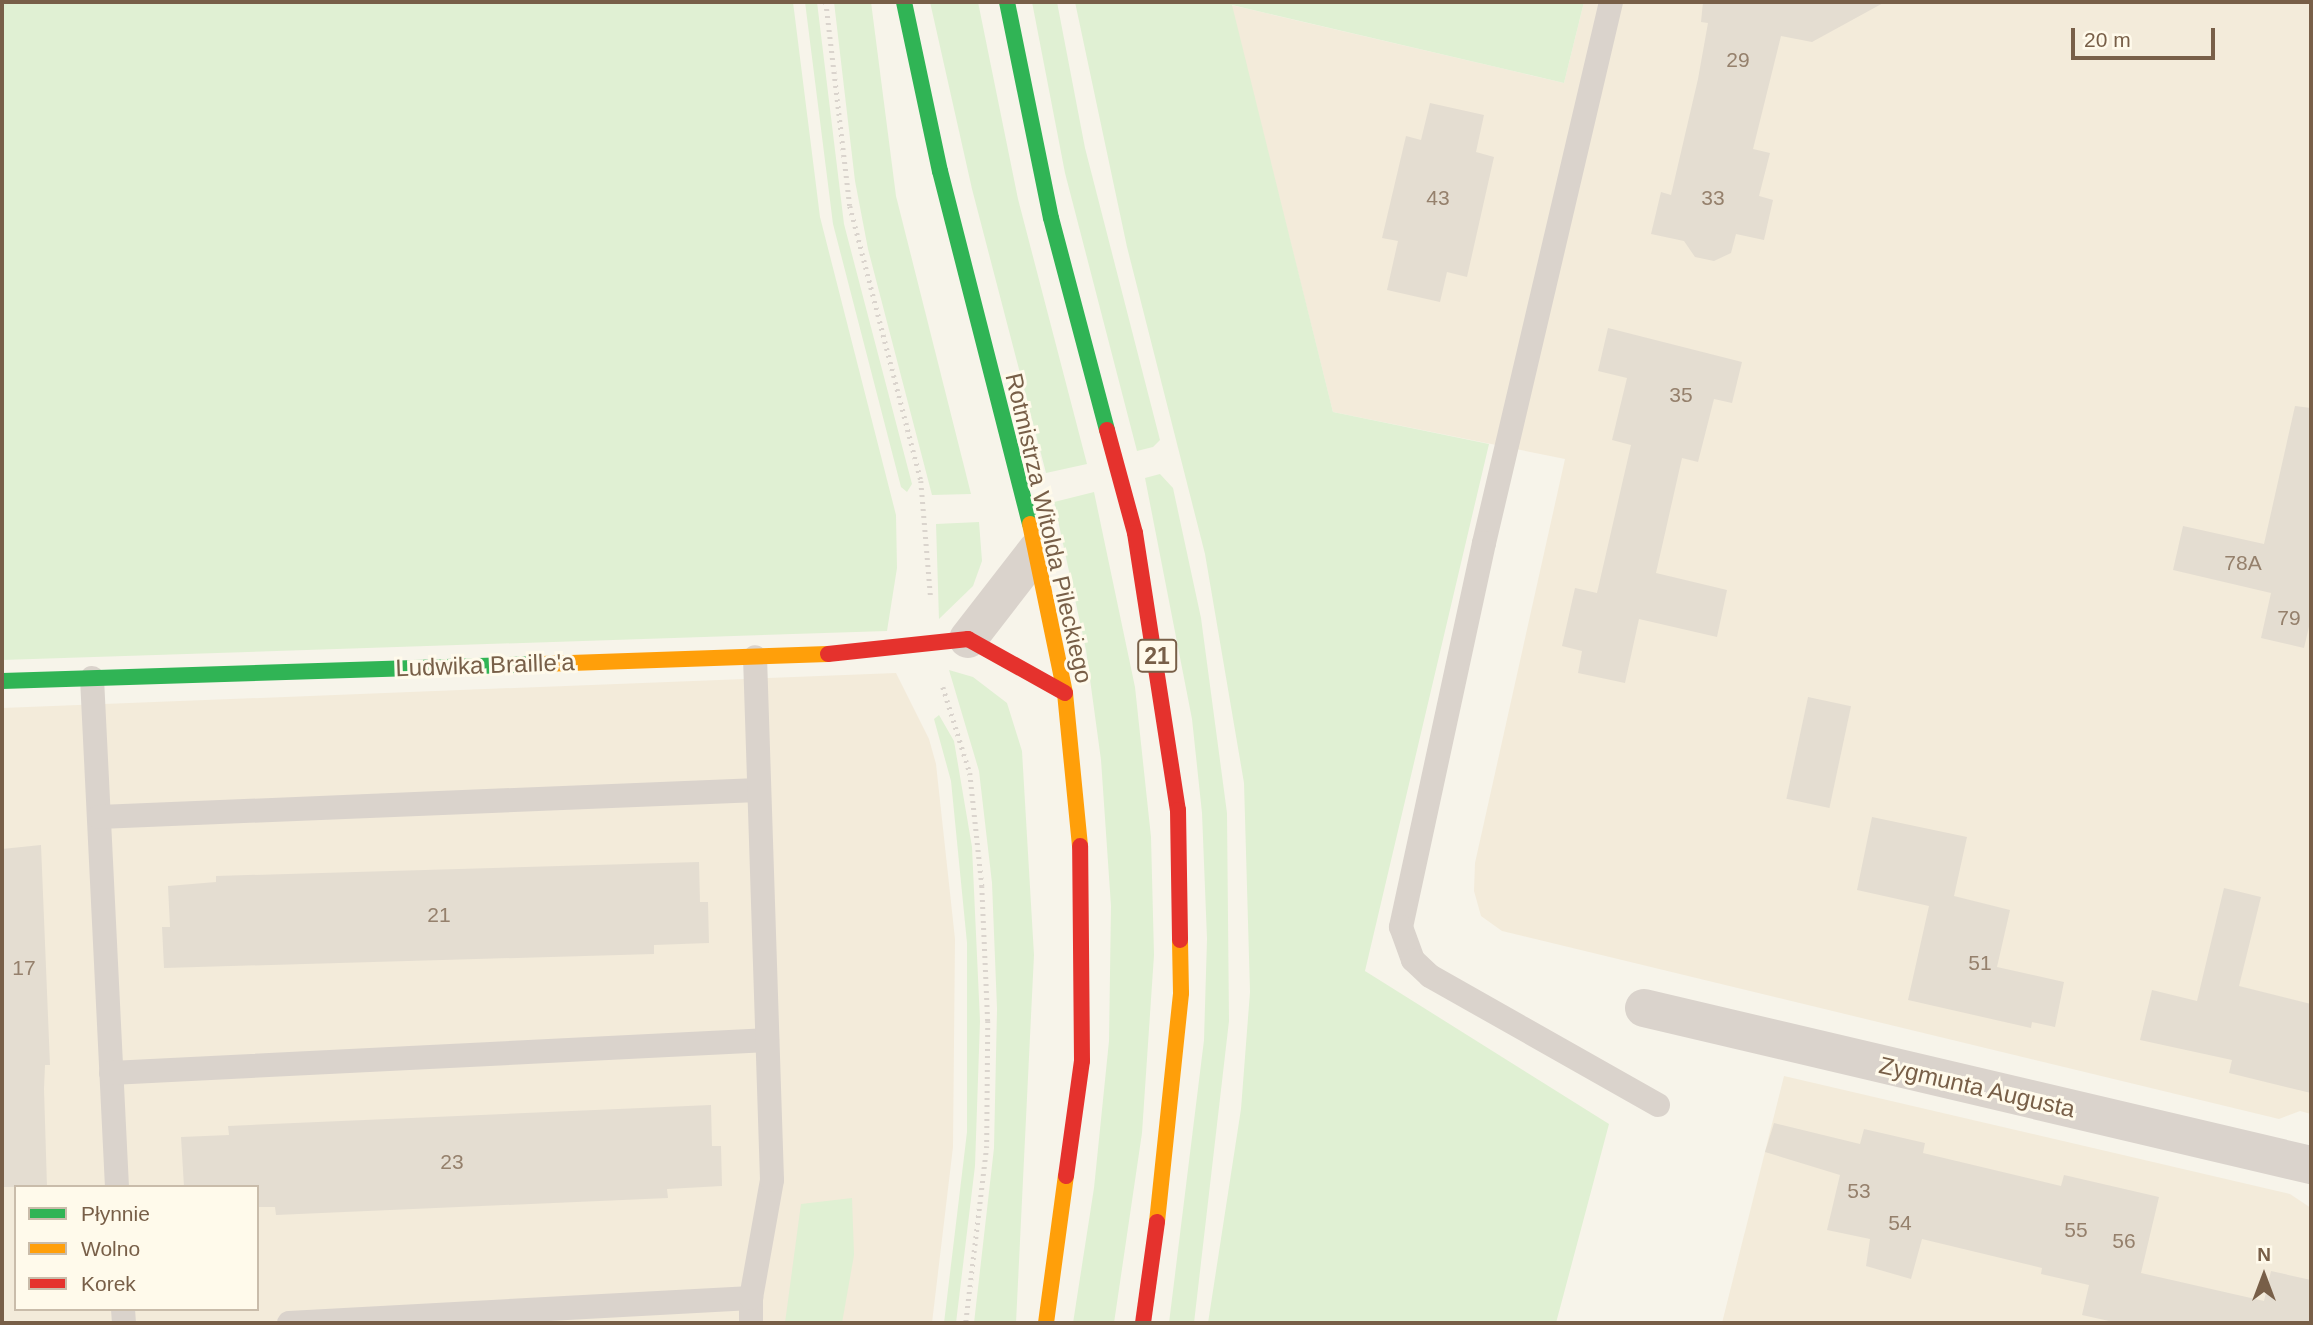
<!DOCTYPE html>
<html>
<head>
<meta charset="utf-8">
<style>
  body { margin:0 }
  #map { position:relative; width:2313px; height:1325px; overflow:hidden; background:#f7f4ea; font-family:Helvetica,sans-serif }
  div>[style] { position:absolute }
  .residential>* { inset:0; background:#f3ebda }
  .green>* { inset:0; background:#e0f0d3 }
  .building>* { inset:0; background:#e4ddd1; transform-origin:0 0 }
  .path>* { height:4.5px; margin-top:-2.25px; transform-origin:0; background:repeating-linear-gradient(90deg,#dad4cd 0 2px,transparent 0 7px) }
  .lane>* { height:24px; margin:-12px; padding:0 12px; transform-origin:12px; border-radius:12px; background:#dad3cc }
  .street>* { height:38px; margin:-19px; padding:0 19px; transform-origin:19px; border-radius:19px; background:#dad3cc }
  .fast>* { height:16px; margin:-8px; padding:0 8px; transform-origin:8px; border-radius:8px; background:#30b455 }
  .slow>* { height:16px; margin:-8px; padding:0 8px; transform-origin:8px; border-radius:8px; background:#ff9f0a }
  .jam>* { height:16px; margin:-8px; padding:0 8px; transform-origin:8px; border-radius:8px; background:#e5322d }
  span { translate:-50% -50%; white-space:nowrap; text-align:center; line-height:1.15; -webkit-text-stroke:6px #fffaeb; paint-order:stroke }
  .number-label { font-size:21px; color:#95806c }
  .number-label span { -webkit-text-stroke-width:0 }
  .shield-label span { padding:2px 5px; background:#fffaeb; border:2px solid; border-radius:5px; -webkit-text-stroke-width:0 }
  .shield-label { font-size:23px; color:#785f48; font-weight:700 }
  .street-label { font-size:24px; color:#785f48 }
  .frame { position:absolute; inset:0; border:4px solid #785f48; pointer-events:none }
  .legend { position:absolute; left:14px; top:1185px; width:245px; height:126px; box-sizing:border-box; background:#fffaeb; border:2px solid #c9bcaa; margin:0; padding:9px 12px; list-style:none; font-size:21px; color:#785f48 }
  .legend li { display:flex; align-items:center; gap:14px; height:35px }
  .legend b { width:35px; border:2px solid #c9bcaa }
  .north { position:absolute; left:2229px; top:1241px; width:70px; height:70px; -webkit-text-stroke:5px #fffaeb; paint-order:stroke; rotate:0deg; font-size:19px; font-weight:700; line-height:28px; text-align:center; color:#785f48 }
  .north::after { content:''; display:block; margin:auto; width:24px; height:32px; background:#785f48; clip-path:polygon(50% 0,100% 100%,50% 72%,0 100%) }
  .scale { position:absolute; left:2071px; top:28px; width:144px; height:32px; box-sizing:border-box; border:4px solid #785f48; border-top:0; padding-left:9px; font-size:21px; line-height:24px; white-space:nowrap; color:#785f48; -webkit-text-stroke:5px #fffaeb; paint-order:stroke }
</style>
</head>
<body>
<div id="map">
  <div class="residential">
    <div style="clip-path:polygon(1584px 2px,2311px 2px,2311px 1114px,2300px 1111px,2279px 1119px,1502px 931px,1481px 916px,1474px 891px,1475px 863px,1565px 459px,1333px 412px,1231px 5px,1564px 83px)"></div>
    <div style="clip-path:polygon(evenodd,896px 673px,929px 739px,936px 764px,955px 939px,953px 1147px,932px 1323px,2px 1323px,2px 708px,896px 673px,16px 1187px,257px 1187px,257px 1309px,16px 1309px,16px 1187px)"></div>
    <div style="clip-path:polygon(1784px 1076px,2290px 1194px,2311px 1208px,2311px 1323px,1722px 1323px)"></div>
  </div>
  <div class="green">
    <div style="clip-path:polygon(2px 2px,793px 2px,820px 217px,896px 515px,897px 568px,887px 631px,2px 660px)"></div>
    <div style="clip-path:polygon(805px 2px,817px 2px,844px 224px,912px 484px,907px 492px,901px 487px,833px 224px)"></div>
    <div style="clip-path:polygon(834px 2px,871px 2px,896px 196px,971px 494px,932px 495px,868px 249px,855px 181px)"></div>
    <div style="clip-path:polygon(930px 2px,978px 2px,1018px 199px,1087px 464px,1046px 473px,972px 189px)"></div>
    <div style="clip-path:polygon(1032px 2px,1057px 2px,1085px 148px,1160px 440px,1153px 447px,1137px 451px,1065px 173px)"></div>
    <div style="clip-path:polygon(1075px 2px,1584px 2px,1564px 83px,1232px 5px,1333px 412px,1489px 444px,1365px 971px,1609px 1124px,1556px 1323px,1208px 1323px,1241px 1109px,1250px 992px,1244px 783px,1205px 554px,1127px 247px)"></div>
    <div style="clip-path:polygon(1160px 474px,1173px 488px,1201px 618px,1227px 813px,1229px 1021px,1194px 1323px,1169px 1323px,1204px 1040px,1207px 939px,1202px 813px,1192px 719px,1145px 478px)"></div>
    <div style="clip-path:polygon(1094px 492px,1135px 687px,1151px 837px,1154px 955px,1142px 1133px,1114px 1323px,1073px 1323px,1094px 1188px,1109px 1041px,1111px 906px,1101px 760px,1086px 650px,1054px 502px)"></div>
    <div style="clip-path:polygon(979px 522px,982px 561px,973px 586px,939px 619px,936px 524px)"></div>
    <div style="clip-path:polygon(949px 670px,973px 677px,1007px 703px,1022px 751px,1034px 955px,1016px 1323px,974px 1323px,994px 1148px,997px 1009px,992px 883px,979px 771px)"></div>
    <div style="clip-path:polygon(939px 715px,954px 741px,972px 847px,980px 1021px,975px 1166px,956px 1323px,944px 1323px,967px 1132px,967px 943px,951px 781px,934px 719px)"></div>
    <div style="clip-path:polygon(852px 1198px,854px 1255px,842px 1323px,785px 1323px,801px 1204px)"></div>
  </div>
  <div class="building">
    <div style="clip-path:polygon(1703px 2px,1885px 2px,1812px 42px,1781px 36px,1753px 149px,1770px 153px,1759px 196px,1773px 200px,1764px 240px,1736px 234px,1731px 253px,1714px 261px,1695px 257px,1684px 241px,1651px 234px,1661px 192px,1671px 195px,1698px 79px,1708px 23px,1701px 22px)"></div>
    <div style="clip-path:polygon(1430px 103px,1484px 115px,1476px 152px,1494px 157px,1467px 277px,1447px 272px,1440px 302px,1387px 290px,1398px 241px,1382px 238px,1406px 136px,1421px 140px)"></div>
    <div style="clip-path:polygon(1608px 328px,1742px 362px,1732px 403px,1714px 399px,1698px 462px,1682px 458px,1656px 573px,1727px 590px,1717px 637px,1639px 619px,1625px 683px,1578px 673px,1582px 651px,1562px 646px,1575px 588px,1597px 593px,1631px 445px,1612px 440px,1627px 378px,1598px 371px)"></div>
    <div style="clip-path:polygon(2295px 406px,2311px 408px,2311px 618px,2304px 648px,2261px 638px,2271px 593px,2173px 570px,2183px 526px,2264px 544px)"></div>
    <div style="left:1808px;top:697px;width:44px;height:104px;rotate:12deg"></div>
    <div style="clip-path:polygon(1872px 817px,1967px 837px,1954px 896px,2010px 910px,1997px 967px,2064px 982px,2055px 1027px,2032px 1022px,2031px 1028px,1908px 1000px,1929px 906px,1857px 890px)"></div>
    <div style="clip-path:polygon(41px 845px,50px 1065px,45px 1065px,44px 1089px,47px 1187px,2px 1187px,2px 849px)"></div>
    <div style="clip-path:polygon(699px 862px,700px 902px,708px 902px,709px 943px,654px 945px,654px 954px,164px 968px,162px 927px,170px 927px,168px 886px,216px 882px,216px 876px)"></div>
    <div style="clip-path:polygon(2224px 888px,2261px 897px,2239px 986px,2311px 1004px,2311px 1093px,2229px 1073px,2232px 1060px,2140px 1040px,2152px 990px,2197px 1001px)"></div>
    <div style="clip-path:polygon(711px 1105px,712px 1146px,721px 1146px,722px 1186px,667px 1189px,668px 1198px,276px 1215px,275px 1207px,257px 1207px,257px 1187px,184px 1187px,181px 1137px,229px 1135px,228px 1126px)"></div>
    <div style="clip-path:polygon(1774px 1123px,1860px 1144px,1864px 1129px,1925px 1143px,1923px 1153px,2061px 1186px,2064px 1175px,2159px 1197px,2141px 1273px,2264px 1301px,2271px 1271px,2311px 1280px,2311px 1323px,2118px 1323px,2082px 1315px,2089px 1285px,2041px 1274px,2042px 1268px,1922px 1239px,1911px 1279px,1866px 1266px,1870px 1239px,1827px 1230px,1840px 1175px,1765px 1152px)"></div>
  </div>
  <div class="path">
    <div style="left:826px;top:2px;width:205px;rotate:83.3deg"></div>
    <div style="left:850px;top:206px;width:284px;rotate:75.5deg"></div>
    <div style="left:921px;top:481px;width:118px;rotate:85.2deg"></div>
    <div style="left:943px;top:687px;width:90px;rotate:72.6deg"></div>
    <div style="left:970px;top:773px;width:114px;rotate:83.9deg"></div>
    <div style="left:982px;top:886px;width:135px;rotate:87.5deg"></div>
    <div style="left:988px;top:1021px;width:125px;rotate:90.5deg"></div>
    <div style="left:987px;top:1146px;width:178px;rotate:96.8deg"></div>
  </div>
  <div class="lane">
    <div style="left:1611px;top:2px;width:556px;rotate:103.21deg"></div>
    <div style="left:1484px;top:543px;width:393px;rotate:102.2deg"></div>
    <div style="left:1401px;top:927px;width:35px;rotate:70deg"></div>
    <div style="left:1413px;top:960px;width:23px;rotate:43deg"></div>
    <div style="left:1430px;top:976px;width:262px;rotate:29.5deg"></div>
    <div style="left:92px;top:678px;width:510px;rotate:87.19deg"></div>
    <div style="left:99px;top:817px;width:660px;rotate:-2.35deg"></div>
    <div style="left:111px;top:1073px;width:657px;rotate:-2.88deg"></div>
    <div style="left:123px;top:1309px;width:14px;rotate:86deg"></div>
    <div style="left:289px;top:1323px;width:463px;rotate:-3.1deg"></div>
    <div style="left:751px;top:1323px;width:25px;rotate:-90deg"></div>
    <div style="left:751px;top:1298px;width:120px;rotate:-79.9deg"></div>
    <div style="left:772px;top:1180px;width:523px;rotate:-91.86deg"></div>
  </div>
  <div class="street">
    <div style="left:968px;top:639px;width:113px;rotate:-52.2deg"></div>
    <div style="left:1644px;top:1008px;width:685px;rotate:13.25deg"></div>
  </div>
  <div class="fast">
    <div style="left:904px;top:2px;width:173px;rotate:78deg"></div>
    <div style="left:940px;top:171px;width:364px;rotate:75.7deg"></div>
    <div style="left:1007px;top:2px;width:220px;rotate:78.5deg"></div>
    <div style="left:1051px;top:218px;width:219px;rotate:75.2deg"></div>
    <div style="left:2px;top:681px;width:540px;rotate:-1.8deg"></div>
  </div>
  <div class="slow">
    <div style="left:1030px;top:524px;width:173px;rotate:78.3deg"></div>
    <div style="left:1065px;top:693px;width:154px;rotate:84.4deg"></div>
    <div style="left:542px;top:664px;width:286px;rotate:-2deg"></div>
    <div style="left:1157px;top:1222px;width:230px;rotate:-84deg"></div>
    <div style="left:1181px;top:993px;width:53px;rotate:-91.1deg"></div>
    <div style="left:1046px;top:1323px;width:148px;rotate:-82.3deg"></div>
  </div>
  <div class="jam">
    <div style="left:1107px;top:430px;width:107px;rotate:74.8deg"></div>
    <div style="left:1135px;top:533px;width:280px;rotate:81.2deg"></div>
    <div style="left:1178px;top:810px;width:130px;rotate:89.1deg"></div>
    <div style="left:828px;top:654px;width:141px;rotate:-6.1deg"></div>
    <div style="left:968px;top:639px;width:111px;rotate:29.1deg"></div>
    <div style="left:1066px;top:1176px;width:116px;rotate:-82.1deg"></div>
    <div style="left:1082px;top:1061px;width:215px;rotate:-90.5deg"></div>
    <div style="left:1143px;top:1323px;width:102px;rotate:-82.1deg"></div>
  </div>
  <div class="number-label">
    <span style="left:1738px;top:60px">29</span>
    <span style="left:1438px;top:198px">43</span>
    <span style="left:1713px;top:198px">33</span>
    <span style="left:1681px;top:395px">35</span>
    <span style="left:2243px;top:563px">78A</span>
    <span style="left:2289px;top:618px">79</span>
    <span style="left:439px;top:915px">21</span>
    <span style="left:1980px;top:963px">51</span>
    <span style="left:24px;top:968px">17</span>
    <span style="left:452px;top:1162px">23</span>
    <span style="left:1859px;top:1191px">53</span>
    <span style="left:1900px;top:1223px">54</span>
    <span style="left:2076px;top:1230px">55</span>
    <span style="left:2124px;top:1241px">56</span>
  </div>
  <div class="shield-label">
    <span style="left:1157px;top:656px">21</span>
  </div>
  <div class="street-label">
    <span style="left:1049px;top:528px;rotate:77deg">Rotmistrza Witolda Pileckiego</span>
    <span style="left:485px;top:665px;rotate:-2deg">Ludwika Braille'a</span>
    <span style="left:1977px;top:1087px;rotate:13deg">Zygmunta Augusta</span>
  </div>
  <div class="frame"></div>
  <ul class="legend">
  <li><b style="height:9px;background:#30b455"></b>Płynnie</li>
  <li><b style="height:9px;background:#ff9f0a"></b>Wolno</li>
  <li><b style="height:9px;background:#e5322d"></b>Korek</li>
  </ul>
  <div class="north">N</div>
  <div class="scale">20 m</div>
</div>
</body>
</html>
